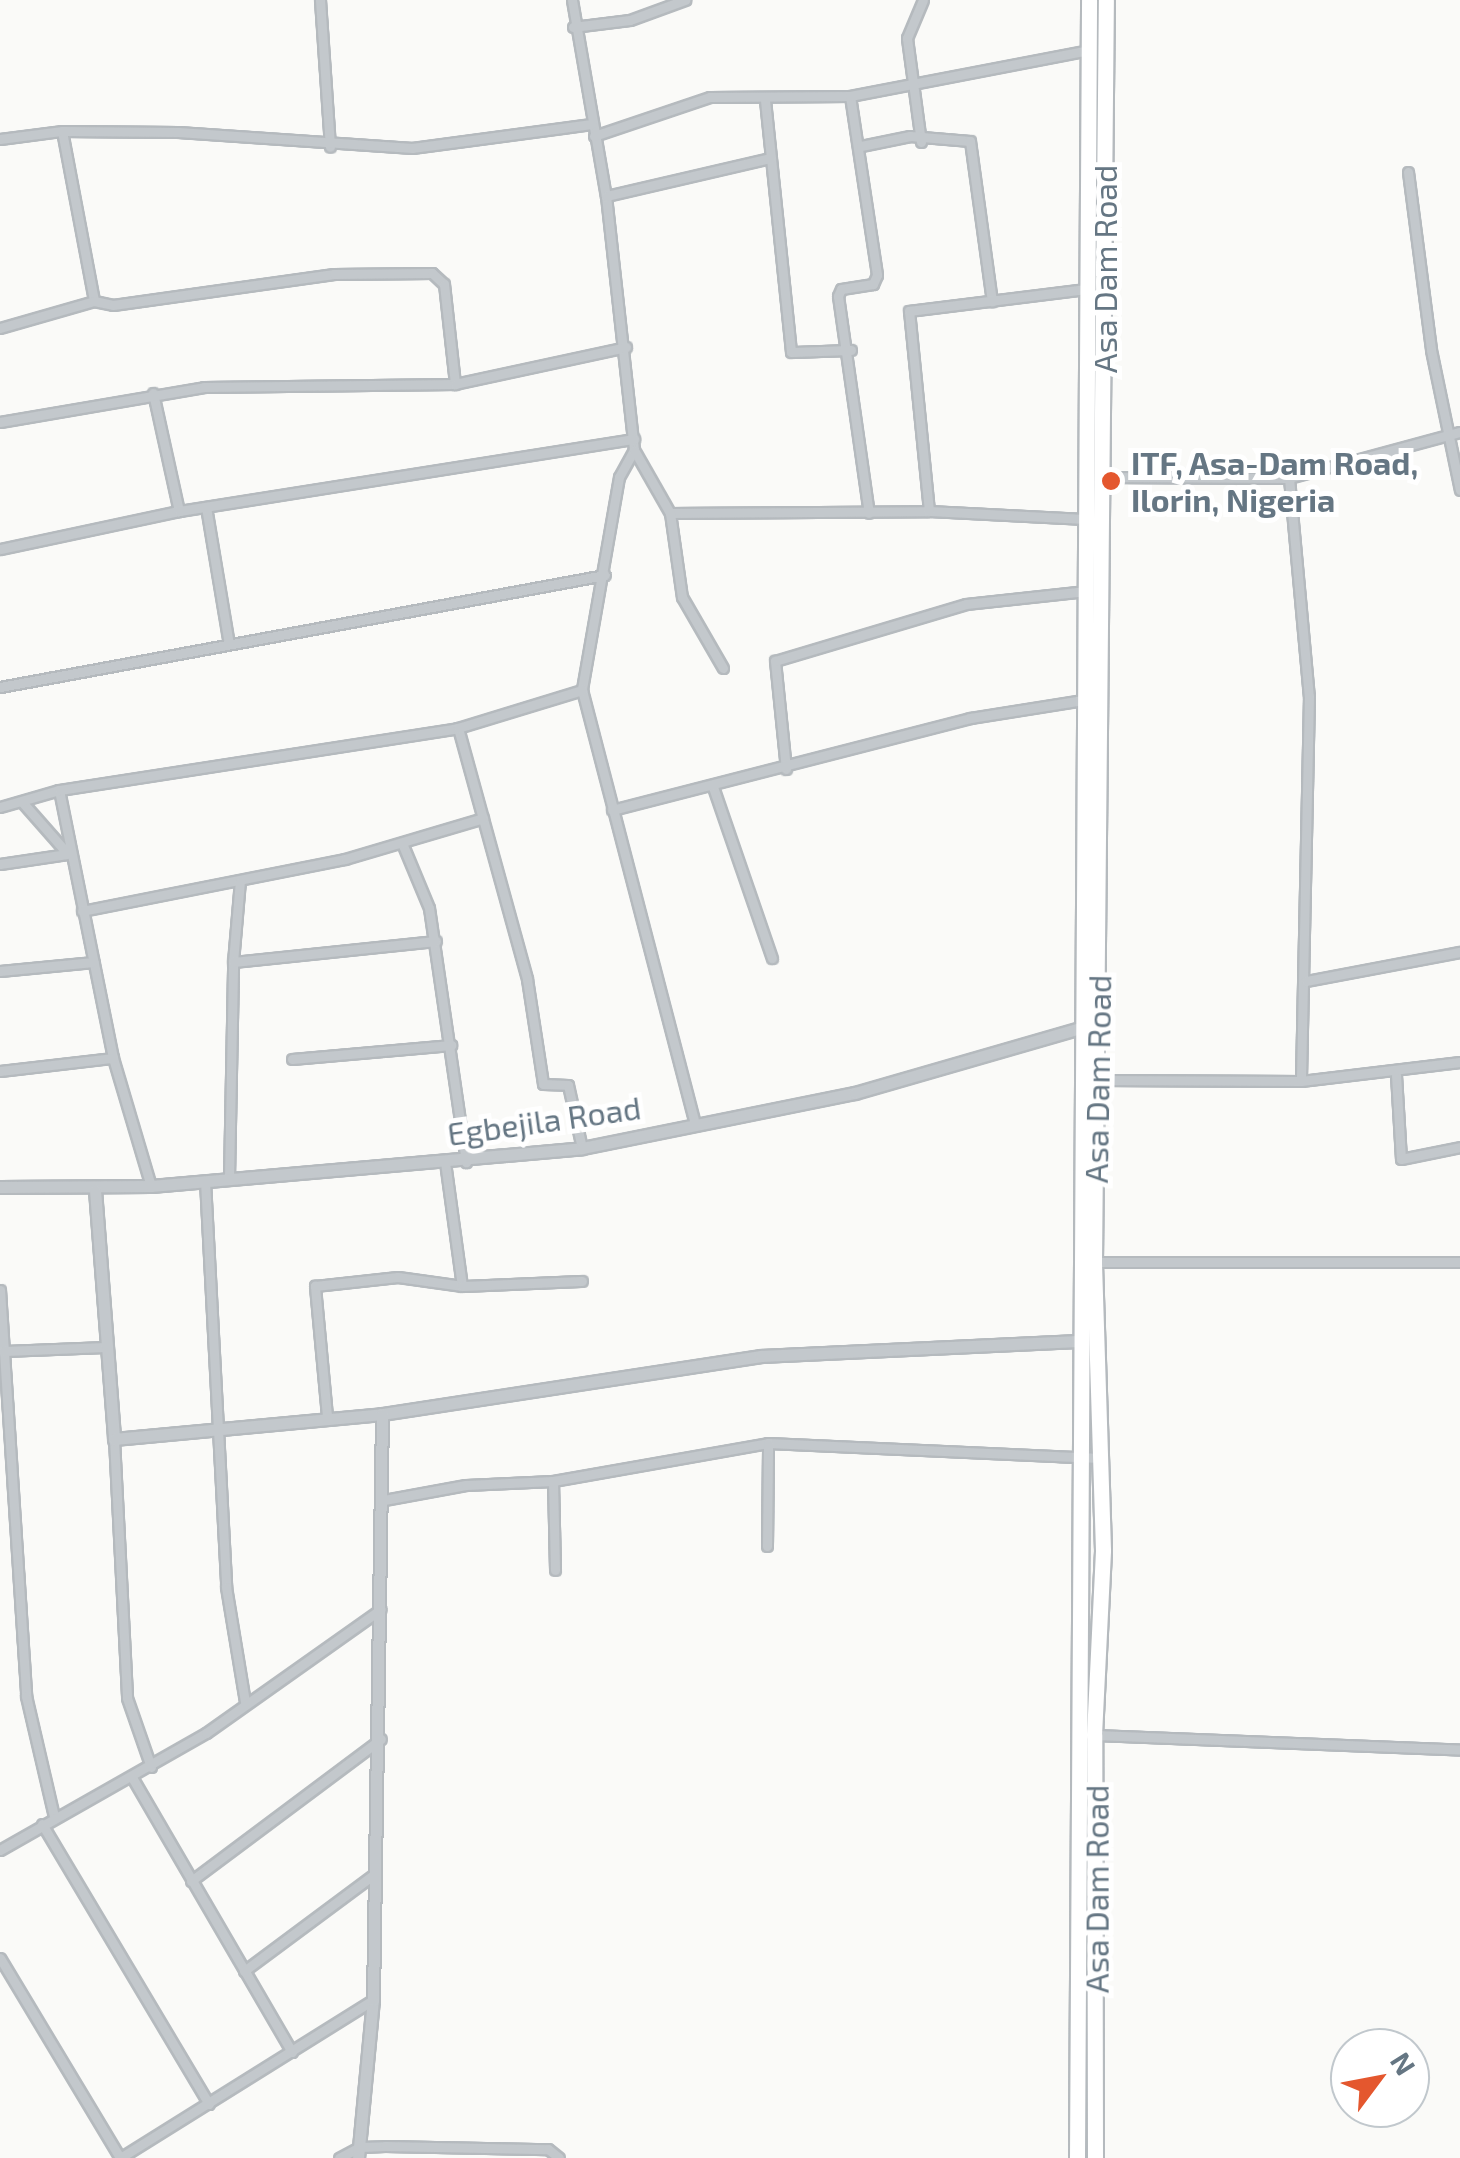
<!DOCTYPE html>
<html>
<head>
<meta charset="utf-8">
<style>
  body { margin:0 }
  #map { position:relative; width:1460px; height:2158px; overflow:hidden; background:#fafaf8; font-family:"Exo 2",sans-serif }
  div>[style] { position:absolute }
  .roads { filter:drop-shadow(2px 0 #b5babe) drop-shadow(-2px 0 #b5babe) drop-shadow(0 2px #b5babe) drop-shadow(0 -2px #b5babe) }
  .minor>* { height:9px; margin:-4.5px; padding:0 4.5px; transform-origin:4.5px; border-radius:4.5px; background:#c3c8cc }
  .tertiary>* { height:11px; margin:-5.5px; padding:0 5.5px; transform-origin:5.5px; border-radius:5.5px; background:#c3c8cc }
  .primary>* { height:15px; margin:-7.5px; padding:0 7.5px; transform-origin:7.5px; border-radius:7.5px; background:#fff }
  .dots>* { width:28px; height:28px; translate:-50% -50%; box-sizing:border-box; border:5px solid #fff; border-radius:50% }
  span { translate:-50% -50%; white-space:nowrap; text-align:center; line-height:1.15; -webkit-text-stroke:10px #fff; paint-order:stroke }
  .street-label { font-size:32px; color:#657683 }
  .poi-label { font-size:32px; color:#657683; font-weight:700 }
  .left { translate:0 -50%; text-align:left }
  .north { position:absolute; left:1330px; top:2028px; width:100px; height:100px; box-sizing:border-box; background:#fff; border:2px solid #c1c8cd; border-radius:50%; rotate:58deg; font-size:28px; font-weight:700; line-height:40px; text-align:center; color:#657683 }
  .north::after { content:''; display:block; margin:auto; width:35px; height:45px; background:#e4572e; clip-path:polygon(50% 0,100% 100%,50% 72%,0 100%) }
</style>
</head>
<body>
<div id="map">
  <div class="roads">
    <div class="minor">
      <div style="left:320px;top:0;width:147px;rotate:86.1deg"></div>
      <div style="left:572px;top:0;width:199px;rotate:80.2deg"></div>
      <div style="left:606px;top:196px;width:256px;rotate:83.7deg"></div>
      <div style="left:634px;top:450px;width:31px;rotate:119deg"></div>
      <div style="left:619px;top:477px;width:216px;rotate:99.9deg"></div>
      <div style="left:582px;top:690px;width:449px;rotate:75.4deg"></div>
      <div style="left:573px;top:27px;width:57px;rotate:-7deg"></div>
      <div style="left:630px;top:20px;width:59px;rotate:-20deg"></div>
      <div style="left:850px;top:96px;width:181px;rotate:81.4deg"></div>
      <div style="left:877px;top:275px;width:10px;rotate:114deg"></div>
      <div style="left:873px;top:284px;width:32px;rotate:171deg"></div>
      <div style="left:841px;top:289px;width:8px;rotate:113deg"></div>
      <div style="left:838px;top:296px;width:219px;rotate:81.9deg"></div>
      <div style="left:765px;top:100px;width:253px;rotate:84.1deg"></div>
      <div style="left:791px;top:352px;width:60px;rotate:-1.9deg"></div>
      <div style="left:62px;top:131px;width:173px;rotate:79.3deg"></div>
      <div style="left:594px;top:136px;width:122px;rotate:-18.6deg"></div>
      <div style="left:710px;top:97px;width:140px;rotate:-0.4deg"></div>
      <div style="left:850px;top:96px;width:243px;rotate:-10.9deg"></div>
      <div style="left:0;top:139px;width:63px;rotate:-7.4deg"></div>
      <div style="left:62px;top:131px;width:116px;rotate:0.5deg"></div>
      <div style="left:178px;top:132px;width:235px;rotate:3.9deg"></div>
      <div style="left:412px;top:148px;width:181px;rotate:-7.6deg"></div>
      <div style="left:921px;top:142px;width:105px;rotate:-97.7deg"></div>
      <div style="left:907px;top:38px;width:41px;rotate:-67.2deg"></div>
      <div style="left:861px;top:146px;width:50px;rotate:-11.5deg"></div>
      <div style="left:910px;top:136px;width:60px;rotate:4.8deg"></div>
      <div style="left:970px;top:141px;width:162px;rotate:82.2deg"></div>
      <div style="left:1408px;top:172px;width:179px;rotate:82.6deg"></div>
      <div style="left:1431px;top:350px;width:143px;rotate:78.3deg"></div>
      <div style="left:606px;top:196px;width:169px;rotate:-13deg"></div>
      <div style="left:0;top:328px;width:98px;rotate:-16deg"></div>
      <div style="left:94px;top:301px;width:19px;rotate:12deg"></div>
      <div style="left:113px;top:305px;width:223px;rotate:-8deg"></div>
      <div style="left:334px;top:274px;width:98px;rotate:-0.6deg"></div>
      <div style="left:432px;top:273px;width:16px;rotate:43deg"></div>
      <div style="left:444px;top:284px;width:101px;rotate:83.7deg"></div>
      <div style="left:153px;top:393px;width:121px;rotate:77.6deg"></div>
      <div style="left:0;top:422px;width:207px;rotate:-9.7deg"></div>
      <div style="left:204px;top:387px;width:251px;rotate:-0.7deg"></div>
      <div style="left:455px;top:384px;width:175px;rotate:-12.2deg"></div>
      <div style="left:634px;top:450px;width:73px;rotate:60.3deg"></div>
      <div style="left:670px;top:513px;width:259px;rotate:-0.4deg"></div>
      <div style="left:929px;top:511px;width:156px;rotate:2.9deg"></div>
      <div style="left:1103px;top:477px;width:186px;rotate:0.3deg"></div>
      <div style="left:1289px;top:478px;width:177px;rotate:-15.1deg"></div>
      <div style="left:1289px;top:478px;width:219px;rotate:84.8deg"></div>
      <div style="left:1309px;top:696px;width:385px;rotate:91.2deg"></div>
      <div style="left:206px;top:507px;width:139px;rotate:80.5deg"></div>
      <div style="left:929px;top:511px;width:201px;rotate:-95.7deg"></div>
      <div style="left:909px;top:311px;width:178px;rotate:-7.1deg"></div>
      <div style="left:670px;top:513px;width:85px;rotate:81.9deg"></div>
      <div style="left:682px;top:597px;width:82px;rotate:60deg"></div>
      <div style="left:0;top:549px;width:183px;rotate:-12deg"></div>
      <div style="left:179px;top:511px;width:461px;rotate:-9deg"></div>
      <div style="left:0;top:687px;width:615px;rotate:-10.49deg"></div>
      <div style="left:458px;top:728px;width:260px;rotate:74.6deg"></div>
      <div style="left:527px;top:979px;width:106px;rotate:81.3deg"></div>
      <div style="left:543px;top:1084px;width:25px;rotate:2deg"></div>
      <div style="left:568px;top:1085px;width:65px;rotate:77.5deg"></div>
      <div style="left:786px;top:769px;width:109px;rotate:-95.8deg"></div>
      <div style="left:775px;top:661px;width:199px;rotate:-16.6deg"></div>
      <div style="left:966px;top:604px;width:121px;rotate:-6.2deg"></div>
      <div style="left:713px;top:787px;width:181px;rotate:71deg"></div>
      <div style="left:59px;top:790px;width:273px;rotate:78.6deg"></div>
      <div style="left:113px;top:1058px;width:134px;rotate:73.5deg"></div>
      <div style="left:23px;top:803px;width:65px;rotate:48.7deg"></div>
      <div style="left:0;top:807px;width:61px;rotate:-16.1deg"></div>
      <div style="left:59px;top:790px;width:404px;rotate:-8.8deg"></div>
      <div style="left:458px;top:728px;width:130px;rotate:-17deg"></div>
      <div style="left:612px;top:810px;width:370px;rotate:-14.4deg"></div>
      <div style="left:970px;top:718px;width:115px;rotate:-9deg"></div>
      <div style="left:402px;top:843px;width:70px;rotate:67.4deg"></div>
      <div style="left:429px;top:908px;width:257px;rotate:81.7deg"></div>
      <div style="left:0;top:864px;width:68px;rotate:-8.5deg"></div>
      <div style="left:82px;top:911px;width:268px;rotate:-11.2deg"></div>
      <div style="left:345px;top:859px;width:144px;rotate:-16.5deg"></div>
      <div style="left:233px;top:962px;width:81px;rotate:-85.1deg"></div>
      <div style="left:0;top:971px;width:94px;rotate:-5.5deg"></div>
      <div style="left:1306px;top:981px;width:157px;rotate:-10.7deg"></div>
      <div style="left:292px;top:1059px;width:160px;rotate:-5deg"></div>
      <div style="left:0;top:1071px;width:114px;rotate:-6.6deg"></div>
      <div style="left:1396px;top:1075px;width:84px;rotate:86.6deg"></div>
      <div style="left:1401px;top:1159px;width:60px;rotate:-11.5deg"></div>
      <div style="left:1097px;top:1080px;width:204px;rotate:0.3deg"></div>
      <div style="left:1301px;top:1081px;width:160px;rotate:-6.8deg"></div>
      <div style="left:445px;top:1162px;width:125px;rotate:82.2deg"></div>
      <div style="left:229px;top:1178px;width:216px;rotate:-88.9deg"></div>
      <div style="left:233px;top:962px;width:204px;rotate:-5.9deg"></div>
      <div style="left:205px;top:1181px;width:407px;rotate:87deg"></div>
      <div style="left:226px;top:1587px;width:117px;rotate:80.6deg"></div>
      <div style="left:1094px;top:1262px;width:366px"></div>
      <div style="left:0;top:1290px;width:407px;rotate:86.3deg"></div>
      <div style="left:26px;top:1696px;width:123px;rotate:76.9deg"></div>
      <div style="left:3px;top:1351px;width:104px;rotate:-2.2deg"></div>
      <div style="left:327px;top:1416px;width:131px;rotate:-95.3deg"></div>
      <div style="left:315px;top:1286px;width:83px;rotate:-6.2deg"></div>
      <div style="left:398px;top:1277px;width:65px;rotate:8deg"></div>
      <div style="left:462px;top:1286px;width:120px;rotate:-2.4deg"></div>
      <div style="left:114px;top:1439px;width:259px;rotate:87.1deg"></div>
      <div style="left:127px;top:1698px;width:73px;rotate:70.8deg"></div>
      <div style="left:553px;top:1481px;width:89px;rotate:88.7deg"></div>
      <div style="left:384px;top:1500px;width:83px;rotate:-10.4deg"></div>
      <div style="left:466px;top:1485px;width:87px;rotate:-2.6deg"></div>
      <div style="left:553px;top:1481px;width:218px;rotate:-10deg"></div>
      <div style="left:768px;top:1443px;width:333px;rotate:2.6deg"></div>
      <div style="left:767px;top:1546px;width:103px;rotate:-89.4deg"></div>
      <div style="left:1094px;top:1735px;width:366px;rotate:2.3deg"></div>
      <div style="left:133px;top:1779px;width:316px;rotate:59.8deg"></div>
      <div style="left:42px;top:1824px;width:326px;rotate:59.2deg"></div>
      <div style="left:0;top:1850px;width:237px;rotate:-29.6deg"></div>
      <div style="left:206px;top:1733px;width:214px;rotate:-35.3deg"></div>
      <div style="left:191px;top:1881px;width:237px;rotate:-36.8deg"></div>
      <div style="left:0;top:1958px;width:233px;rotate:59deg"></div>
      <div style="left:120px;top:2158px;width:298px;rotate:-32deg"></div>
      <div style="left:244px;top:1971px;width:164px;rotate:-36.6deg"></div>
      <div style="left:339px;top:2158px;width:24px;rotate:-28deg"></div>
      <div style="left:360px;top:2147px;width:25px;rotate:-2deg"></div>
      <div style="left:385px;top:2146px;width:163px;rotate:1.1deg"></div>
      <div style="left:548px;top:2149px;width:14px;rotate:39deg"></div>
    </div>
    <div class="tertiary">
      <div style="left:0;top:1187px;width:151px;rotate:-0.4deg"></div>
      <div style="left:151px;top:1186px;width:433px;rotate:-5deg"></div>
      <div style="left:582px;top:1148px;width:278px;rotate:-11.4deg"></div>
      <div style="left:855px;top:1093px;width:237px;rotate:-16.1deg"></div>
      <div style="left:95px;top:1190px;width:250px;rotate:85.6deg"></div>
      <div style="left:114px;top:1439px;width:269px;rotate:-5.3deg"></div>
      <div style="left:382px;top:1414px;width:383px;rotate:-8.7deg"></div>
      <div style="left:761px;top:1356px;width:317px;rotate:-2.7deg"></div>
      <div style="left:358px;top:2158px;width:159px;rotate:-84.6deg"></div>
      <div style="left:373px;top:2000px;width:586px;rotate:-89.12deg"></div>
    </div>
    <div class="primary">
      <div style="left:1077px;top:2158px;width:2158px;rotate:-89.68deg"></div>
      <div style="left:1095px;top:2158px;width:423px;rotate:-90.1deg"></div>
      <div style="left:1094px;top:1735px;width:185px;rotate:-87.2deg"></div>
      <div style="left:1103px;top:1550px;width:288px;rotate:-91.8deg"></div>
      <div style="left:1094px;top:1262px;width:1262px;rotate:-89.46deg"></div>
    </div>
  </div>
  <div class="dots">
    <div style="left:1111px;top:481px;background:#e4572e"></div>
  </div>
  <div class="street-label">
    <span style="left:1104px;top:269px;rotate:-90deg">Asa Dam Road</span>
    <span style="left:1097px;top:1079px;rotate:-89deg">Asa Dam Road</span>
    <span style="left:544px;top:1120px;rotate:-8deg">Egbejila Road</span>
    <span style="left:1096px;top:1889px;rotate:-90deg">Asa Dam Road</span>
  </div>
  <div class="poi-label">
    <span class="left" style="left:1131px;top:481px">ITF, Asa-Dam Road,<br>Ilorin, Nigeria</span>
  </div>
  <div class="north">N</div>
</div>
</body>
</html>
